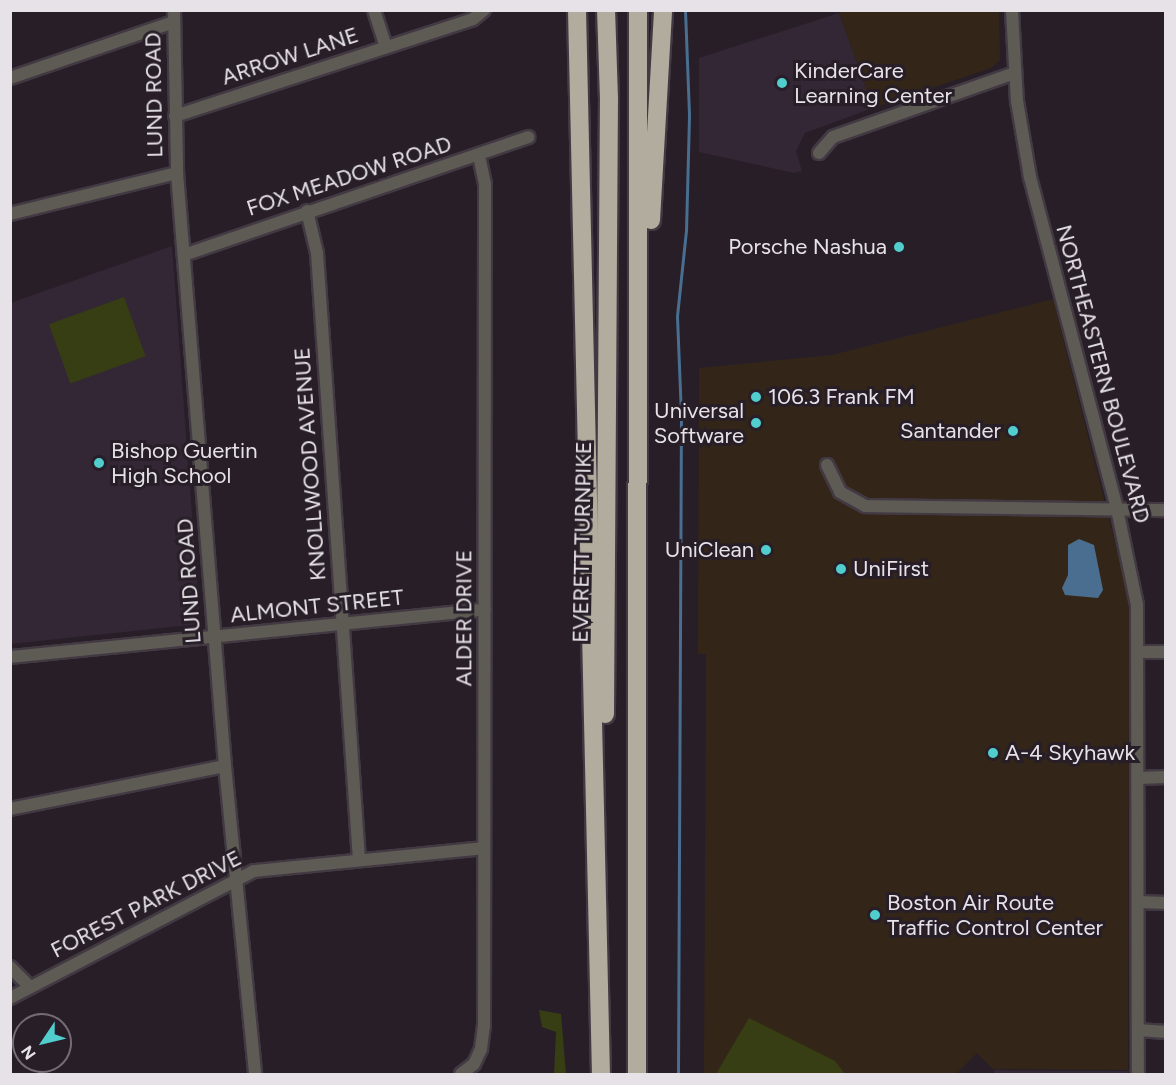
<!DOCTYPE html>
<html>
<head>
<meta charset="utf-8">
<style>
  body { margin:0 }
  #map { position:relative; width:1176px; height:1085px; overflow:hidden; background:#271e28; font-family:Figtree,sans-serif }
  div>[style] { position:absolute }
  .commercial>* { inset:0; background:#332619 }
  .built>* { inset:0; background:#332635 }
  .green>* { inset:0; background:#383e14; transform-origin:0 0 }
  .water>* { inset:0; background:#496e8f }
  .stream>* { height:3px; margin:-1.5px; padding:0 1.5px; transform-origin:1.5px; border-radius:1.5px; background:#496e8f }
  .roads { filter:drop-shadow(2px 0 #423943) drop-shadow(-2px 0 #423943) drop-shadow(0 2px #423943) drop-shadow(0 -2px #423943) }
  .minor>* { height:12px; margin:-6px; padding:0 6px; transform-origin:6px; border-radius:6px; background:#5e5b55 }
  .highway>* { height:18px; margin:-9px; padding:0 9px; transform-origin:9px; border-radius:9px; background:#b1ac9d }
  .dots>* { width:16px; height:16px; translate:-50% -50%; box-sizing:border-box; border:3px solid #271e28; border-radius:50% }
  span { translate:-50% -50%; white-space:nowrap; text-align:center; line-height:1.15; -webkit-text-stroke:6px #271e28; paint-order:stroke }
  .street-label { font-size:22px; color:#e7e2e8 }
  .poi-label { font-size:22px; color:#e7e2e8 }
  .left { translate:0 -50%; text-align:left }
  .right { translate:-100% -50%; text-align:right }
  .frame { position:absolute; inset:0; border:12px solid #e7e2e8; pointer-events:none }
  .north { position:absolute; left:12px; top:1013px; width:60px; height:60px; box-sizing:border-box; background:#271e28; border:2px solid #746c75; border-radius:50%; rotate:235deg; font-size:16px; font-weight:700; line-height:24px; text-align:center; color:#e7e2e8 }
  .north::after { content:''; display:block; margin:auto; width:21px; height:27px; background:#52cdcd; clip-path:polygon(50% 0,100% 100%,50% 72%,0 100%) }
</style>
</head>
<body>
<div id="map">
  <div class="commercial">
    <div style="clip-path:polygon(847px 10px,999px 11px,1000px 60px,991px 68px,873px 108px,839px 13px)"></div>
    <div style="clip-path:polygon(1053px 299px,1129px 597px,1128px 1070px,993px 1069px,977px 1053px,956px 1074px,704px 1074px,706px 654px,698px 654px,699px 368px,832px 355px)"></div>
  </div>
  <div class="built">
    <div style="clip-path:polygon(839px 13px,873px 108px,805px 133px,796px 151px,802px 171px,794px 173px,699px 152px,699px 58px)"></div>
    <div style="clip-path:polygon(172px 246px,200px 624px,11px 644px,10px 303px)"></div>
    <div style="clip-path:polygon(994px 1070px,1129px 1071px,1129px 1074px,994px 1074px)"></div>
  </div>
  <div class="green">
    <div style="left:124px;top:297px;width:63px;height:80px;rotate:70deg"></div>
    <div style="clip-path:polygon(539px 1010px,561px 1014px,566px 1074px,554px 1074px,556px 1032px,542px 1027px)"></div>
    <div style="clip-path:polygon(749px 1018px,835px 1061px,845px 1074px,716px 1074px)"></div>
  </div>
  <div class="water">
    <div style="clip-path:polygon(1079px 539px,1094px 545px,1103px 590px,1098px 598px,1065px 595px,1062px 588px,1068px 575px,1068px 545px)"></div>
  </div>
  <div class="stream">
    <div style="left:678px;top:1074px;width:658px;rotate:-89.74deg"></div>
    <div style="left:681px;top:416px;width:100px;rotate:-92.3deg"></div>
    <div style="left:677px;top:316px;width:85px;rotate:-84deg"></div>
    <div style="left:686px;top:231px;width:117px;rotate:-88.5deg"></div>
    <div style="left:689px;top:114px;width:104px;rotate:-92.2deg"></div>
  </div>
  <div class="roads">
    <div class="minor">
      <div style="left:174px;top:10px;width:163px;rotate:88.9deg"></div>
      <div style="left:177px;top:173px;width:595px;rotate:85.37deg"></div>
      <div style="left:225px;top:766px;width:309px;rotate:84.4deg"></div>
      <div style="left:374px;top:10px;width:39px;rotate:72deg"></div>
      <div style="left:1012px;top:10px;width:91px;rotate:86.9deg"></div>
      <div style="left:1017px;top:101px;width:77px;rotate:80.3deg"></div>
      <div style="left:1030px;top:177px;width:343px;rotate:75.3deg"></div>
      <div style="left:1117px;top:509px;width:98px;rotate:78.2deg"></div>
      <div style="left:1137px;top:605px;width:469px;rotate:89.9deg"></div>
      <div style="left:10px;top:78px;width:173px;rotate:-18.9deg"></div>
      <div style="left:175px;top:116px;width:313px;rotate:-18deg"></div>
      <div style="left:473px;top:19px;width:14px;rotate:-39deg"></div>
      <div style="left:819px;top:153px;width:21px;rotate:-49deg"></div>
      <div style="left:833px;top:137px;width:193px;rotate:-19.4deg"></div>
      <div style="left:307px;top:211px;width:43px;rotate:76.6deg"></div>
      <div style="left:317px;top:253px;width:607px;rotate:86.04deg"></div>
      <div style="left:10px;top:214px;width:172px;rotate:-13.8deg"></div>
      <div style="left:184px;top:255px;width:364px;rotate:-18.9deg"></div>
      <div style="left:827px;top:465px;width:30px;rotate:64deg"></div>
      <div style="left:840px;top:492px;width:29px;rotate:29deg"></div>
      <div style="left:865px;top:506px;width:301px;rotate:0.8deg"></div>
      <div style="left:1139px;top:652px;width:27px"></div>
      <div style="left:10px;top:657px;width:477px;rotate:-5.7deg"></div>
      <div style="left:1139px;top:778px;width:27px;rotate:-2deg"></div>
      <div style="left:10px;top:809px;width:219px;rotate:-11.3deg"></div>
      <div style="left:1139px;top:902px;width:27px;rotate:2deg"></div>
      <div style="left:10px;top:967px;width:28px;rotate:45deg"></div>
      <div style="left:10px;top:998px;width:275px;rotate:-27.5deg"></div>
      <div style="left:254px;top:871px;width:231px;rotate:-5.7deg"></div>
      <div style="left:1138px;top:1030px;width:28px;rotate:4deg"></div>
      <div style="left:461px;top:1074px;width:16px;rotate:-38deg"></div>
      <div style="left:474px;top:1064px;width:17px;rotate:-65deg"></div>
      <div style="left:481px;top:1049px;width:23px;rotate:-83deg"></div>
      <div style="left:484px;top:1026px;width:842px;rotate:-89.93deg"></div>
      <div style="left:485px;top:184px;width:30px;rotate:-102deg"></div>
    </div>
    <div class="highway">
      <div style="left:577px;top:10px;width:1064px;rotate:88.71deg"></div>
      <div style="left:651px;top:220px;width:210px;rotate:-86.7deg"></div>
      <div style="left:605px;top:714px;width:615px;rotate:-89.63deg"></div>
      <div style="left:609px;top:99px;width:89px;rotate:-91.9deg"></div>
      <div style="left:637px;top:1074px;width:1064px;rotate:-89.95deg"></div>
    </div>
  </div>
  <div class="dots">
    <div style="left:782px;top:83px;background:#52cdcd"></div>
    <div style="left:899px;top:247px;background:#52cdcd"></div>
    <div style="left:756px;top:397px;background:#52cdcd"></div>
    <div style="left:756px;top:423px;background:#52cdcd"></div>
    <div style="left:1013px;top:431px;background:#52cdcd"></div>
    <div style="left:99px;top:463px;background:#52cdcd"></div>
    <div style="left:766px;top:550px;background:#52cdcd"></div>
    <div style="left:841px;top:569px;background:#52cdcd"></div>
    <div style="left:993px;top:753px;background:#52cdcd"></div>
    <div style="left:875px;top:915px;background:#52cdcd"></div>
  </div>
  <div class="street-label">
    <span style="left:290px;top:56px;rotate:-18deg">ARROW LANE</span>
    <span style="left:154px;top:95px;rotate:-91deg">LUND ROAD</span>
    <span style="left:349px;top:176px;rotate:-18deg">FOX MEADOW ROAD</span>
    <span style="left:1103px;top:374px;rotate:75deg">NORTHEASTERN BOULEVARD</span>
    <span style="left:310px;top:464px;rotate:-94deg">KNOLLWOOD AVENUE</span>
    <span style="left:582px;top:542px;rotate:-89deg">EVERETT TURNPIKE</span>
    <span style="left:189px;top:581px;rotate:-94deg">LUND ROAD</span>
    <span style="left:317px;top:606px;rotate:-6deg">ALMONT STREET</span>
    <span style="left:464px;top:618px;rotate:-90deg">ALDER DRIVE</span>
    <span style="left:146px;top:904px;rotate:-27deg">FOREST PARK DRIVE</span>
  </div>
  <div class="poi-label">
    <span class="left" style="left:794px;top:83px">KinderCare<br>Learning Center</span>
    <span class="right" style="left:887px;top:247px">Porsche Nashua</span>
    <span class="left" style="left:768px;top:397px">106.3 Frank FM</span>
    <span class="right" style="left:744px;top:423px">Universal<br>Software</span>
    <span class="right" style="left:1001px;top:431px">Santander</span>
    <span class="left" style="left:111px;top:463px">Bishop Guertin<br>High School</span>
    <span class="right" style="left:754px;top:550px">UniClean</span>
    <span class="left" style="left:853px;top:569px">UniFirst</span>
    <span class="left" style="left:1005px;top:753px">A-4 Skyhawk</span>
    <span class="left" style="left:887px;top:915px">Boston Air Route<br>Traffic Control Center</span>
  </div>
  <div class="frame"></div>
  <div class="north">N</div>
</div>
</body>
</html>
